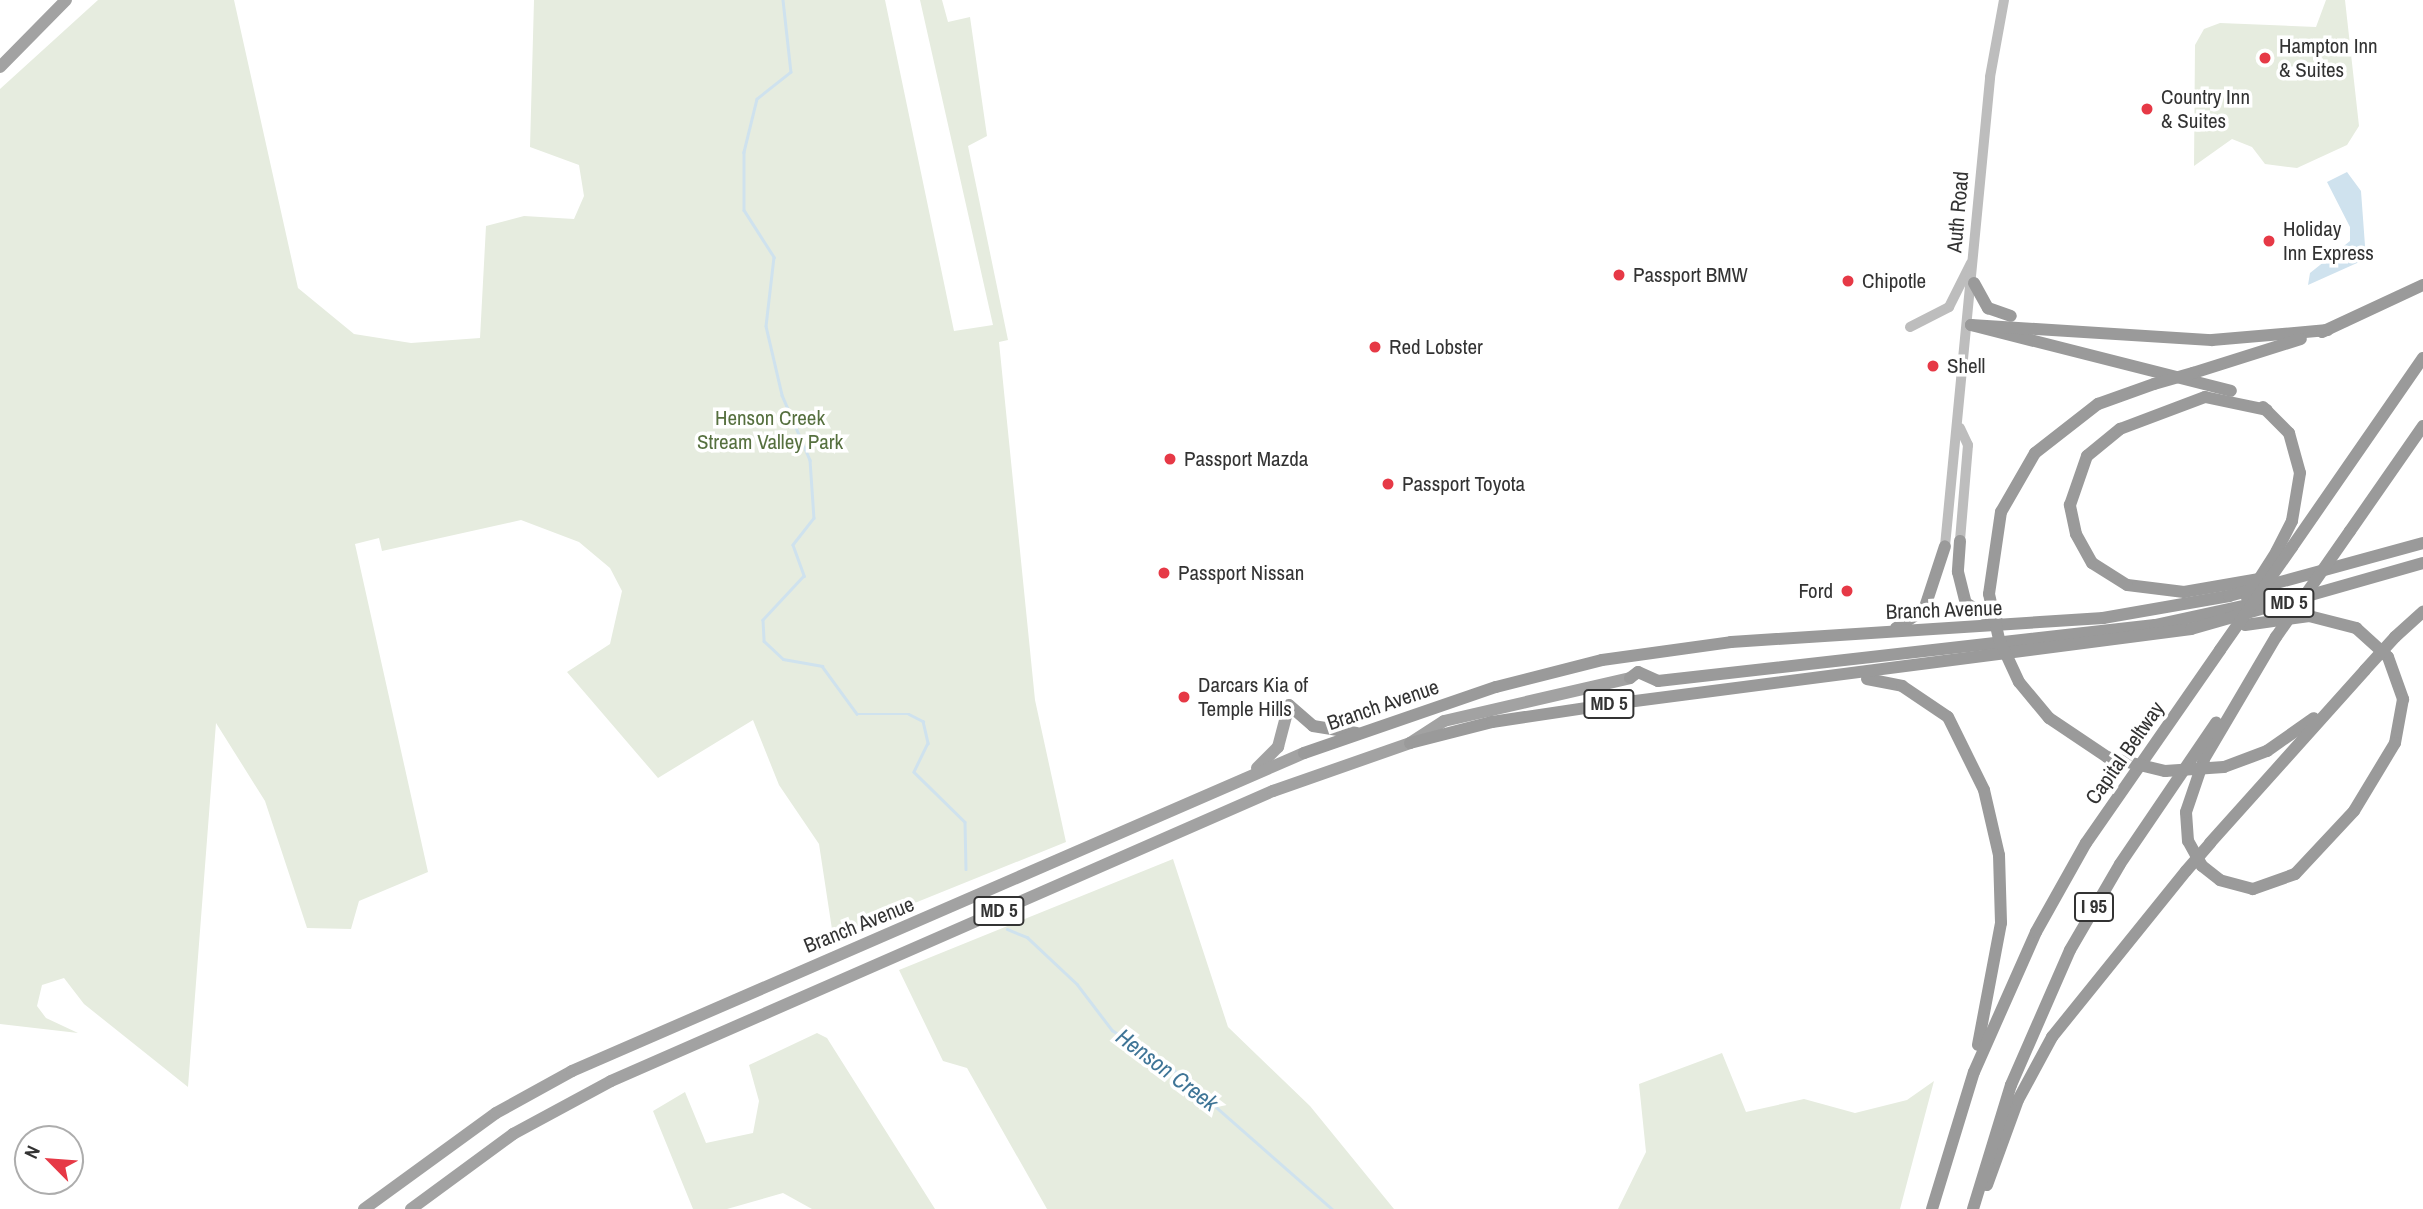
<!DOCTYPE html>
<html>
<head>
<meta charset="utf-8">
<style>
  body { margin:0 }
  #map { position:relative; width:2423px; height:1209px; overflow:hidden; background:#fff; font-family:"Archivo Narrow",sans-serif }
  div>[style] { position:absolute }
  .green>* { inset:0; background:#e6ecdf }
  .water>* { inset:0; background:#cfe2ee }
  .stream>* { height:2.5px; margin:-1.25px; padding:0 1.25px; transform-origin:1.25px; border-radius:1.25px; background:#cfe2ee }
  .secondary>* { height:10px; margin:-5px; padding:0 5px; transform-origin:5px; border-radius:5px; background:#bdbdbd }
  .trunk>* { height:12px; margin:-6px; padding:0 6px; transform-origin:6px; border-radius:6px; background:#a2a2a2 }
  .motorway>* { height:12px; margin:-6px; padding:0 6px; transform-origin:6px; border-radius:6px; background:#9a9a9a }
  .motorway-bridge>* { height:12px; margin:-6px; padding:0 6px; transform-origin:6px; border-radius:6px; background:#9a9a9a }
  .dots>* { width:19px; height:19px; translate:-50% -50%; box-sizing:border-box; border:4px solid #fff; border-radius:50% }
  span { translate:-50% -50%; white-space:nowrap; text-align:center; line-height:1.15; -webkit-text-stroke:7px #fff; paint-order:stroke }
  .shield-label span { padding:2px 5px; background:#fff; border:2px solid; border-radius:5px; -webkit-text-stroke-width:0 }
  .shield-label { font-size:19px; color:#333; font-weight:700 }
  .poi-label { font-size:21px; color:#333 }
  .left { translate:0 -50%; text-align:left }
  .right { translate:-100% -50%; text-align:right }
  .street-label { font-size:21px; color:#333 }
  .park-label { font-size:21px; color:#56703f }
  .water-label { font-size:23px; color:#3f7597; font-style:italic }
  .north { position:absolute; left:14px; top:1125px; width:70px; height:70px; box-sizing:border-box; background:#fff; border:2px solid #adadad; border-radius:50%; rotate:295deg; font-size:19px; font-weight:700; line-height:28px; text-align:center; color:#333 }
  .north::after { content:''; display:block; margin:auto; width:24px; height:32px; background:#e63946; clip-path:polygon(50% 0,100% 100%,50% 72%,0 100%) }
</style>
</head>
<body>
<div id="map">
  <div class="green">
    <div style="clip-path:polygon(98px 0,234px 0,298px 288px,354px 334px,411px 343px,480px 338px,486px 226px,524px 216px,574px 219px,584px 196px,579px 165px,530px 147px,534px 0,885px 0,954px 331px,993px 325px,920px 0,942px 0,948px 22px,970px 17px,987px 136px,968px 146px,1008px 340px,999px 342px,1035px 700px,1066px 842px,833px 936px,819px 844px,779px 785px,753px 720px,658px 778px,567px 672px,610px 644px,622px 591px,610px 568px,579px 542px,521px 520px,382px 551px,379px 538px,355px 544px,428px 872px,359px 901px,351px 929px,307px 928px,265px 801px,216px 723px,188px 1087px,84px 1004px,64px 978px,42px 985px,37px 1006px,46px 1018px,78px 1033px,0 1024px,0 89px)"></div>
    <div style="clip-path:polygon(2326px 0,2345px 0,2359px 126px,2347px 145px,2297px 168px,2265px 164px,2252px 147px,2232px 139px,2194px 166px,2195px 45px,2204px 29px,2220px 23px,2316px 27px)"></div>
    <div style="clip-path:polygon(1173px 859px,1228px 1027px,1310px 1106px,1394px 1209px,1047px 1209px,967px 1068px,943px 1061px,899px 970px)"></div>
    <div style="clip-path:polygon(817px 1033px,827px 1038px,935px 1209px,812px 1209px,783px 1193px,727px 1209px,693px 1209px,653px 1111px,685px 1092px,706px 1143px,753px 1133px,759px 1101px,749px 1065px)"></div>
    <div style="clip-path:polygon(1722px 1053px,1746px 1112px,1804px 1099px,1855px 1113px,1907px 1100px,1934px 1081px,1900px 1209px,1618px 1209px,1646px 1152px,1639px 1084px)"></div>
  </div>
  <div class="water">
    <div style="clip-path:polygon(2347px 172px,2361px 191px,2366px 259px,2308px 285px,2310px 273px,2350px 241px,2350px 227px,2327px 182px)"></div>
  </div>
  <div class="stream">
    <div style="left:783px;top:0;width:72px;rotate:83.7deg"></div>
    <div style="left:791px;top:72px;width:43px;rotate:141.5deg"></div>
    <div style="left:757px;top:99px;width:55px;rotate:103.8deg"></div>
    <div style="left:744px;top:152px;width:58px;rotate:90deg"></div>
    <div style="left:744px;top:210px;width:56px;rotate:57.4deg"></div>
    <div style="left:774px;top:257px;width:69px;rotate:96.6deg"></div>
    <div style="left:766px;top:326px;width:71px;rotate:76.9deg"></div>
    <div style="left:782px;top:395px;width:71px;rotate:66.7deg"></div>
    <div style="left:810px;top:460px;width:58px;rotate:86.1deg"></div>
    <div style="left:814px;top:518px;width:34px;rotate:128deg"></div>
    <div style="left:793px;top:545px;width:33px;rotate:70deg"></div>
    <div style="left:804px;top:576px;width:60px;rotate:133deg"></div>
    <div style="left:763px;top:620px;width:21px;rotate:87deg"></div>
    <div style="left:764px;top:641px;width:26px;rotate:43deg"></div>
    <div style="left:783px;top:659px;width:40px;rotate:10deg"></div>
    <div style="left:822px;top:666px;width:59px;rotate:53.9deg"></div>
    <div style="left:857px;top:714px;width:52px"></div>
    <div style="left:909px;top:714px;width:16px;rotate:27deg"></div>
    <div style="left:923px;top:721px;width:23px;rotate:77deg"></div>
    <div style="left:928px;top:743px;width:32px;rotate:116deg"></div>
    <div style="left:914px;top:772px;width:71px;rotate:44.4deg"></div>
    <div style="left:965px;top:822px;width:47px;rotate:88.8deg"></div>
    <div style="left:1007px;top:929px;width:22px;rotate:22deg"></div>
    <div style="left:1027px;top:937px;width:69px;rotate:43.2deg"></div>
    <div style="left:1077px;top:984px;width:58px;rotate:52.7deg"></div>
    <div style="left:1112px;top:1030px;width:74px;rotate:32.8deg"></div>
    <div style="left:1174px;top:1070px;width:210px;rotate:41.3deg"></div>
  </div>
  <div class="secondary">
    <div style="left:1910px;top:327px;width:44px;rotate:-27.1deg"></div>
    <div style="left:1949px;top:307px;width:49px;rotate:-63.4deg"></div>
    <div style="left:1960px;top:428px;width:19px;rotate:65deg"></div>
    <div style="left:1968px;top:445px;width:96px;rotate:94.8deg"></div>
    <div style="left:1945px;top:546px;width:471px;rotate:-84.5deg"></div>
    <div style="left:1990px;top:77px;width:78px;rotate:-79.7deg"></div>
  </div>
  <div class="trunk">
    <div style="left:0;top:67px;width:94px;rotate:-45.4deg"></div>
    <div style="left:1257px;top:768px;width:30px;rotate:-45deg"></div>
    <div style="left:1278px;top:747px;width:43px;rotate:-75.3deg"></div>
    <div style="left:364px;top:1209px;width:163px;rotate:-36deg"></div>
    <div style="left:496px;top:1113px;width:87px;rotate:-28.9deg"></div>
    <div style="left:572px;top:1071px;width:798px;rotate:-23.48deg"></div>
    <div style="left:411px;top:1209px;width:127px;rotate:-36.3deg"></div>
    <div style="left:513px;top:1134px;width:111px;rotate:-28.4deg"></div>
    <div style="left:611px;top:1081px;width:723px;rotate:-23.66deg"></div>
    <div style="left:1273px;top:791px;width:145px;rotate:-19.3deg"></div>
    <div style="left:1410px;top:743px;width:40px;rotate:-32.9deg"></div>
    <div style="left:1444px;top:721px;width:191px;rotate:-13deg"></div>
  </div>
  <div class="motorway">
    <div style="left:1974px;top:283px;width:29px;rotate:61deg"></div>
    <div style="left:1988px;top:308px;width:24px;rotate:19deg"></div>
    <div style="left:1971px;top:325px;width:268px;rotate:14.2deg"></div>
    <div style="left:1971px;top:325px;width:241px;rotate:3.6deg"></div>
    <div style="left:2212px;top:340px;width:116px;rotate:-4.9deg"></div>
    <div style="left:2322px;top:332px;width:111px;rotate:-25deg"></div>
    <div style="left:2193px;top:373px;width:113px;rotate:-17.5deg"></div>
    <div style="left:2263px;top:407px;width:37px;rotate:45deg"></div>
    <div style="left:2289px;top:433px;width:41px;rotate:74.6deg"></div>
    <div style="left:2300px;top:473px;width:49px;rotate:99.5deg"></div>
    <div style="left:2292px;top:521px;width:34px;rotate:117deg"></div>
    <div style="left:2350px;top:531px;width:128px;rotate:-55.2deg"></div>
    <div style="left:1960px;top:541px;width:31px;rotate:94deg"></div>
    <div style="left:1958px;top:572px;width:32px;rotate:76deg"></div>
    <div style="left:1966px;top:603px;width:40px;rotate:32deg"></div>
    <div style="left:2292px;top:547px;width:230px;rotate:-55.3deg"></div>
    <div style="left:2265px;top:578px;width:82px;rotate:170.2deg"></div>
    <div style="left:2184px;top:592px;width:57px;rotate:-173deg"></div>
    <div style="left:2127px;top:585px;width:41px;rotate:-147.8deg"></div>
    <div style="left:2092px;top:563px;width:33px;rotate:-119deg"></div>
    <div style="left:2076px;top:534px;width:30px;rotate:-102deg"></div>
    <div style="left:2070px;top:505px;width:52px;rotate:-70.9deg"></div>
    <div style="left:2087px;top:456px;width:43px;rotate:-39.3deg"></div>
    <div style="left:2120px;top:429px;width:91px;rotate:-20.6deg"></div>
    <div style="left:2205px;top:397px;width:63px;rotate:11.8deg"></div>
    <div style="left:1989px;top:594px;width:83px;rotate:-81.7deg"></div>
    <div style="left:2001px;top:512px;width:68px;rotate:-60deg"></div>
    <div style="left:2035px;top:453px;width:80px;rotate:-37.9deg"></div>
    <div style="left:2098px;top:404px;width:59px;rotate:-19.7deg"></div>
    <div style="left:2245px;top:625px;width:65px;rotate:-8deg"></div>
    <div style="left:2309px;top:616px;width:49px;rotate:14.3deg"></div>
    <div style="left:2356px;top:628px;width:43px;rotate:42.2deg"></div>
    <div style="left:2388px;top:657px;width:45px;rotate:70.3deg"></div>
    <div style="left:2403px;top:699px;width:45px;rotate:100.3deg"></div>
    <div style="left:2395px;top:743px;width:79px;rotate:121.1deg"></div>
    <div style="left:2354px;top:811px;width:86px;rotate:133.1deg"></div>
    <div style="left:2295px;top:874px;width:45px;rotate:160.3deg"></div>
    <div style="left:2253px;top:889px;width:34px;rotate:-165deg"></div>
    <div style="left:2220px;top:880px;width:23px;rotate:-142deg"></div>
    <div style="left:2202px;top:866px;width:29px;rotate:-119deg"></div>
    <div style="left:2188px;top:841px;width:29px;rotate:-94deg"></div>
    <div style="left:2186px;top:812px;width:56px;rotate:-71.2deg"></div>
    <div style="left:2204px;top:759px;width:142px;rotate:-59.5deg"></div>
    <div style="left:1896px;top:628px;width:33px;rotate:-33deg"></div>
    <div style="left:1924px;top:610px;width:67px;rotate:-71.8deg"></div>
    <div style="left:2395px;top:637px;width:38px;rotate:-42deg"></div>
    <div style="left:1630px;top:678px;width:10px;rotate:-37deg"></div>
    <div style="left:1638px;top:672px;width:22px;rotate:24deg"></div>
    <div style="left:1658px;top:681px;width:500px;rotate:-6.43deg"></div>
    <div style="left:2155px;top:625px;width:132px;rotate:-12.2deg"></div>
    <div style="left:1867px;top:679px;width:36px;rotate:11deg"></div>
    <div style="left:1902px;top:686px;width:55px;rotate:34deg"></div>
    <div style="left:1948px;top:717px;width:81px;rotate:63.7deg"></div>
    <div style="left:1984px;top:790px;width:67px;rotate:77deg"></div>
    <div style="left:1999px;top:855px;width:68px;rotate:88.3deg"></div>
    <div style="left:2001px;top:923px;width:124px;rotate:100.7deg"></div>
    <div style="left:2019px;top:682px;width:47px;rotate:50.2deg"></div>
    <div style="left:2049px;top:718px;width:70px;rotate:33.9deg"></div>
    <div style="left:1289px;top:705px;width:32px;rotate:41deg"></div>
    <div style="left:1313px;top:726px;width:44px;rotate:9.2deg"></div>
    <div style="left:1410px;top:743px;width:85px;rotate:-14.4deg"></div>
    <div style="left:1492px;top:722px;width:121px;rotate:-8.5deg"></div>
    <div style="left:1612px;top:704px;width:584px;rotate:-7.38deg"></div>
    <div style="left:2191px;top:629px;width:241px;rotate:-15.9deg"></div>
    <div style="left:1304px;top:753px;width:203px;rotate:-19deg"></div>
    <div style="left:1496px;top:687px;width:109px;rotate:-14.3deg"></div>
    <div style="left:1602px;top:660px;width:130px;rotate:-7.9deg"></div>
    <div style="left:1731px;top:642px;width:373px;rotate:-3.7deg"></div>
    <div style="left:2103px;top:618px;width:128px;rotate:-9.9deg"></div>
    <div style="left:2229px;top:596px;width:201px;rotate:-15.3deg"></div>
    <div style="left:2224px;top:767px;width:46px;rotate:-20.4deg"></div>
    <div style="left:2267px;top:751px;width:57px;rotate:-35.1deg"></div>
    <div style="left:2210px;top:843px;width:232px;rotate:-48.1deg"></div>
    <div style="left:1987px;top:1185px;width:90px;rotate:-70deg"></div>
    <div style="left:2018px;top:1100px;width:72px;rotate:-61.6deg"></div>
    <div style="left:2052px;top:1037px;width:213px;rotate:-51.1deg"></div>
    <div style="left:1932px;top:1209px;width:143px;rotate:-73deg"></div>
    <div style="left:1974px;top:1072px;width:153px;rotate:-66.1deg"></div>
    <div style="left:2036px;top:932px;width:102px;rotate:-60.7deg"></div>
    <div style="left:2086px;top:843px;width:235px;rotate:-55.2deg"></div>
    <div style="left:1973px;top:1209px;width:130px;rotate:-73deg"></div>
    <div style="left:2011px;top:1085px;width:147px;rotate:-66.4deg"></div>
    <div style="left:2070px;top:950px;width:99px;rotate:-59.8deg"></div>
    <div style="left:2120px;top:864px;width:171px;rotate:-55.8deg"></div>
  </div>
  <div class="motorway-bridge">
    <div style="left:2154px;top:384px;width:41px;rotate:-15.8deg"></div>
    <div style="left:1989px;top:594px;width:46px;rotate:77.5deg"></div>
    <div style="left:1999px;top:639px;width:47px;rotate:65.1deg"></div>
    <div style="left:2247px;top:598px;width:56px;rotate:-57.4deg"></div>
    <div style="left:2276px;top:637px;width:129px;rotate:-55.1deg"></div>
    <div style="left:2220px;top:650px;width:126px;rotate:-55deg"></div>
    <div style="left:2365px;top:670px;width:45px;rotate:-47.7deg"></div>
    <div style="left:2107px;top:757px;width:60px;rotate:13.6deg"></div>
    <div style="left:2165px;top:771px;width:59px;rotate:-3.9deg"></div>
    <div style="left:2186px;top:871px;width:37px;rotate:-49deg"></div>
  </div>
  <div class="dots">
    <div style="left:2265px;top:58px;background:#e63946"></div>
    <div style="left:2147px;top:109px;background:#e63946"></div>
    <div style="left:2269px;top:241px;background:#e63946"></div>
    <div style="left:1619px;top:275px;background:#e63946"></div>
    <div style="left:1848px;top:281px;background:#e63946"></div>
    <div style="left:1375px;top:347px;background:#e63946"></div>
    <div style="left:1933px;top:366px;background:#e63946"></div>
    <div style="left:1170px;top:459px;background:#e63946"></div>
    <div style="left:1388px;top:484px;background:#e63946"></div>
    <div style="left:1164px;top:573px;background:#e63946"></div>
    <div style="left:1847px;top:591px;background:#e63946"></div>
    <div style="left:1184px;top:697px;background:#e63946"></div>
  </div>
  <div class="shield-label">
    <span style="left:2289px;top:603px">MD 5</span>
    <span style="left:1609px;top:704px">MD 5</span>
    <span style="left:2094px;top:907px">I 95</span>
    <span style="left:999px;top:911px">MD 5</span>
  </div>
  <div class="poi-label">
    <span class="left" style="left:2279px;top:58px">Hampton Inn<br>&amp; Suites</span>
    <span class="left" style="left:2161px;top:109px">Country Inn<br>&amp; Suites</span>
    <span class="left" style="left:2283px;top:241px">Holiday<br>Inn Express</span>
    <span class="left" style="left:1633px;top:275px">Passport BMW</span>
    <span class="left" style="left:1862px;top:281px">Chipotle</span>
    <span class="left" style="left:1389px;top:347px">Red Lobster</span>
    <span class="left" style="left:1947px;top:366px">Shell</span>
    <span class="left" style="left:1184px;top:459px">Passport Mazda</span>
    <span class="left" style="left:1402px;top:484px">Passport Toyota</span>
    <span class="left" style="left:1178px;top:573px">Passport Nissan</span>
    <span class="right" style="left:1833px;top:591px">Ford</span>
    <span class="left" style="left:1198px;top:697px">Darcars Kia of<br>Temple Hills</span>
  </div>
  <div class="street-label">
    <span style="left:1958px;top:212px;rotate:-85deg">Auth Road</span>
    <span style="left:1944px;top:610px;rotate:-2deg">Branch Avenue</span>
    <span style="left:1383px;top:705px;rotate:-19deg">Branch Avenue</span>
    <span style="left:2125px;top:753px;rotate:-55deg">Capital Beltway</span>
    <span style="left:859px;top:925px;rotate:-22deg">Branch Avenue</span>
  </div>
  <div class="park-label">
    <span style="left:770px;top:430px">Henson Creek<br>Stream Valley Park</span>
  </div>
  <div class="water-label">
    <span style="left:1167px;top:1070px;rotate:37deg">Henson Creek</span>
  </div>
  <div class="north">N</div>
</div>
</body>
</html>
